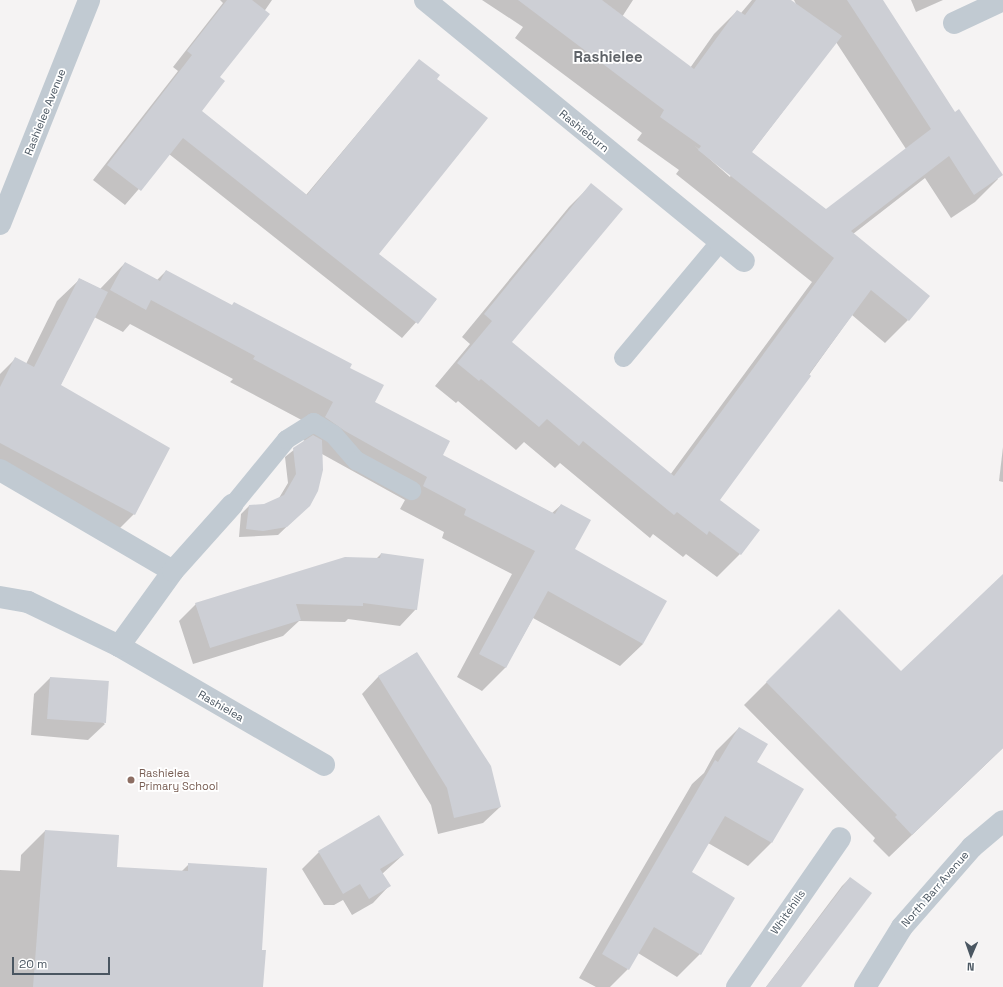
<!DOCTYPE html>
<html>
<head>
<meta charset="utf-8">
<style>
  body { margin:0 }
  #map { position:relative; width:1003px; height:987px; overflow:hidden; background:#f5f3f3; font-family:"Space Grotesk",sans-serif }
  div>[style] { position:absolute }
  .shadow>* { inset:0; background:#0003 }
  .building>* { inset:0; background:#cdcfd5; transform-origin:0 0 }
  .lane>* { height:19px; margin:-9.5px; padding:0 9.5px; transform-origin:9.5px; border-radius:9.5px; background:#c1cad2 }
  .street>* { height:22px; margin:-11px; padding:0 11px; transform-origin:11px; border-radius:11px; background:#c1cad2 }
  .dots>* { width:11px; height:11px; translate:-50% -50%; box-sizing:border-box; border:2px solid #fff; border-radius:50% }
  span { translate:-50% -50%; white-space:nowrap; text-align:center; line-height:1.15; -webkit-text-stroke:3.5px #fff; paint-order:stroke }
  .street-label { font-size:11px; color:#4a5661 }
  .education-label { font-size:11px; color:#785e54 }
  .left { translate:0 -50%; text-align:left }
  .district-label { font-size:15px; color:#5f6368; font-weight:700 }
  .north { position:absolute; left:951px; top:935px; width:40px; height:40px; -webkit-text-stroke:3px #fff; paint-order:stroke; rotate:182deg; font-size:11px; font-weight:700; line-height:16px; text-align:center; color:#4a5661 }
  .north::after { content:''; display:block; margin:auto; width:14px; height:18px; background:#4a5661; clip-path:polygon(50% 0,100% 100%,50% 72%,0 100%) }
  .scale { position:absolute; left:12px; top:957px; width:98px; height:18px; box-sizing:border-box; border:2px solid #4a5661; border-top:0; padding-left:5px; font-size:12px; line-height:14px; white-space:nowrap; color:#4a5661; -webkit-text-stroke:3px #fff; paint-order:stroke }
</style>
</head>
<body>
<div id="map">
  <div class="shadow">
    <div style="clip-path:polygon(220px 0,272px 0,219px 77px,200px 111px,306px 195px,419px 60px,436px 79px,378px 254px,436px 300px,402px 338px,169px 154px,125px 205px,93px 180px,178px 71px,173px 67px,223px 3px)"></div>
    <div style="clip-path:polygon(evenodd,482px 0,633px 0,622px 17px,690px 68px,714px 34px,737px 11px,741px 13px,752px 0,789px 0,797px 6px,794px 0,881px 0,998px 179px,975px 202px,951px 218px,925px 178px,853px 234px,908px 320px,885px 343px,852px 315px,719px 500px,740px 554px,717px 577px,686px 554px,683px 557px,653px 534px,650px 538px,560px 463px,555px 468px,524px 442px,516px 450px,458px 401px,456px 403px,435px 386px,470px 344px,462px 337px,569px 207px,591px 185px,510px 343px,670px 475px,812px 282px,676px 174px,679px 170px,637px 140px,642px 133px,515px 38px,523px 27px,482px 0,836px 42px,906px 149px,826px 211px,751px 153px,836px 42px,482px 0,695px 146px,731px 175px,730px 177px,695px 146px)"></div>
    <div style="clip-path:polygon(911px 0,943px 0,916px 12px)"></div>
    <div style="clip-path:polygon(125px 263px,157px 280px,166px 271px,348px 368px,374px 402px,441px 455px,552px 513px,561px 505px,574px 549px,643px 644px,620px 666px,533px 618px,505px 668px,482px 691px,457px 677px,512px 574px,442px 538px,444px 532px,400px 509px,405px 500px,322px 454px,300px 514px,278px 535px,239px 537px,241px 514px,249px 506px,264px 505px,279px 498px,288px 483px,285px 457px,305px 441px,303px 440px,311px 425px,230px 382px,233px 379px,130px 324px,123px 332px,94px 317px,60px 386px,134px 514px,111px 537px,0 473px,0 374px,16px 358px,26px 364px,57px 301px,80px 279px,100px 289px)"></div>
    <div style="clip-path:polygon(1003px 447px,1003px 482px,999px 481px)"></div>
    <div style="clip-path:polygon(381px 554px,416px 609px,400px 626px,348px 619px,345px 622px,299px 621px,283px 636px,193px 664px,179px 621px,196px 604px,377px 558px)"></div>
    <div style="clip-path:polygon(1003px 576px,1003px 748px,889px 857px,873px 841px,875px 838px,744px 705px,839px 610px,901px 672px)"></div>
    <div style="clip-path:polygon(416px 653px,500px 807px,483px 823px,438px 834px,431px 805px,362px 694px,378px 677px)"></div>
    <div style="clip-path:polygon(50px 678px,105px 724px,88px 740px,31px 735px,34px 694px)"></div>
    <div style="clip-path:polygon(739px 728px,756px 762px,771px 843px,748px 866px,708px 843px,690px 873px,700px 954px,677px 977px,638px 953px,628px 969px,610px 987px,596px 987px,579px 978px,692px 784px,704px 773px,716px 751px)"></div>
    <div style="clip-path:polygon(45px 831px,116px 868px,181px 872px,189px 864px,261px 951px,262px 987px,0 987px,0 870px,20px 871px,21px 855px)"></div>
    <div style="clip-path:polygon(319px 852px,403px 855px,382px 874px,389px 886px,373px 903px,352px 915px,343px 900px,334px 905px,324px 905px,302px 869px)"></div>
    <div style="clip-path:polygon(850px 878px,799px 987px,766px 987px,842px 886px)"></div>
  </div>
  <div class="building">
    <div style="clip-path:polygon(227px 0,252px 0,270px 14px,220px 77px,225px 81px,202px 111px,307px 195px,419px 59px,440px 75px,437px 79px,488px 118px,379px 254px,437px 299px,418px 324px,183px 138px,141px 191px,107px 165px,192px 55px,187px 51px)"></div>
    <div style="clip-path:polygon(518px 0,602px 0,694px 69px,737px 10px,745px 15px,756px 0,791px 0,842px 36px,752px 152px,826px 209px,931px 129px,847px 0,883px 0,955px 112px,959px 109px,1003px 175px,974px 195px,949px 156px,851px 231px,930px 296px,909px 321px,871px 290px,809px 374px,811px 376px,720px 500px,760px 530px,741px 555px,709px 531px,707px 535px,677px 512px,674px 515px,583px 441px,579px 446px,547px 419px,539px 427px,481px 379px,479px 381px,457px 363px,492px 321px,484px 314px,591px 183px,623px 209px,512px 342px,674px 476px,834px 258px,698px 150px,701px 146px,660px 117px,664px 110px)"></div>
    <div style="clip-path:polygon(125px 262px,160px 281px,166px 270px,232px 305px,234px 302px,352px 364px,350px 368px,384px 385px,375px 402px,450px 441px,443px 455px,555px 514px,561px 504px,591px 520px,575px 549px,667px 601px,643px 644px,548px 591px,506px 668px,479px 654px,535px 551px,464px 515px,466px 509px,423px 486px,427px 477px,345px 431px,325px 417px,333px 402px,253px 359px,255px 356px,151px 300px,146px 310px,110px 290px)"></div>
    <div style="clip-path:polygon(79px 278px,108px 292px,61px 385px,170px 448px,135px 515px,0 443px,0 387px,15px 357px,34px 367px)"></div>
    <div style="clip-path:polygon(313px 435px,322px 440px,323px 470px,318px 491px,310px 506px,287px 527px,263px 531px,246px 529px,249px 505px,264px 504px,284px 495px,296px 474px,293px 448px)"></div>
    <div style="clip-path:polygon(381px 553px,424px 559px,417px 610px,363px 603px,363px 606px,296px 604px,301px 620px,210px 648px,195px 603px,345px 557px,380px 558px)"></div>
    <div style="clip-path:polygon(1003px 574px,1003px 748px,912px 835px,895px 817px,897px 815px,766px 682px,839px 609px,901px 671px)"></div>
    <div style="clip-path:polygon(417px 652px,491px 766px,501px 807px,454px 818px,447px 788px,378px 676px)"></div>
    <div style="left:50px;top:677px;width:59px;height:42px;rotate:4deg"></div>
    <div style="clip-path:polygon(739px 727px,768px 744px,757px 762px,804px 789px,772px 843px,725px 816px,692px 872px,735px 898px,701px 955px,654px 927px,629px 970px,602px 954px,715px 760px,718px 762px)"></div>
    <div style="clip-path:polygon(379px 815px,404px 855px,380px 869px,391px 886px,369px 899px,360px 884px,343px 894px,318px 851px)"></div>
    <div style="clip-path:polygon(45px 830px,119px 835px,117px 867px,188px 871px,188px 863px,267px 868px,262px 950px,266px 950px,263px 987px,33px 987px)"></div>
    <div style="clip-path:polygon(850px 877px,872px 893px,801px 987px,766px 987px)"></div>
  </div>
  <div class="lane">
    <div style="left:623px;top:357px;width:150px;rotate:-50.1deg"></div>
    <div style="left:232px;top:505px;width:85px;rotate:-50.7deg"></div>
    <div style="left:286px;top:439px;width:32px;rotate:-32deg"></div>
    <div style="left:313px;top:422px;width:23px;rotate:31deg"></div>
    <div style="left:333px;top:434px;width:35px;rotate:49deg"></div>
    <div style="left:356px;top:460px;width:63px;rotate:28.6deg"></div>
  </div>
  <div class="street">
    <div style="left:425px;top:0;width:412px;rotate:39.3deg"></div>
    <div style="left:954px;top:23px;width:54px;rotate:-25.1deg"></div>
    <div style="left:0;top:224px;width:241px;rotate:-68.3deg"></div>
    <div style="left:0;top:470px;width:200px;rotate:30.3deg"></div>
    <div style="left:0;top:597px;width:28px;rotate:10deg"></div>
    <div style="left:28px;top:602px;width:101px;rotate:25.8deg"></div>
    <div style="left:119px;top:646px;width:237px;rotate:30.1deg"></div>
    <div style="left:119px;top:646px;width:92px;rotate:-54.2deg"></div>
    <div style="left:173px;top:571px;width:89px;rotate:-48.2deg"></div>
    <div style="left:737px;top:987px;width:181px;rotate:-55.3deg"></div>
    <div style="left:865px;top:987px;width:70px;rotate:-58.3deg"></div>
    <div style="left:902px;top:927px;width:106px;rotate:-48.8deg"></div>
    <div style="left:972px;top:847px;width:40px;rotate:-40deg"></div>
  </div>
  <div class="dots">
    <div style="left:131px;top:780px;background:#8d6e63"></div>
  </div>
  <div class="street-label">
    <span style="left:45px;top:112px;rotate:-68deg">Rashielee Avenue</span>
    <span style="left:584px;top:131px;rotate:39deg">Rashieburn</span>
    <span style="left:221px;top:706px;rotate:30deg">Rashielea</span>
    <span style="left:935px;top:889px;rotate:-49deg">North Barr Avenue</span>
    <span style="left:788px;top:912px;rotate:-55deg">Whitehills</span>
  </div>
  <div class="education-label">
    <span class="left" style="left:139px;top:780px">Rashielea<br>Primary School</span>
  </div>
  <div class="district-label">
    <span style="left:608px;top:57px">Rashielee</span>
  </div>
  <div class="north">N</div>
  <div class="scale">20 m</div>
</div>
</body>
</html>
